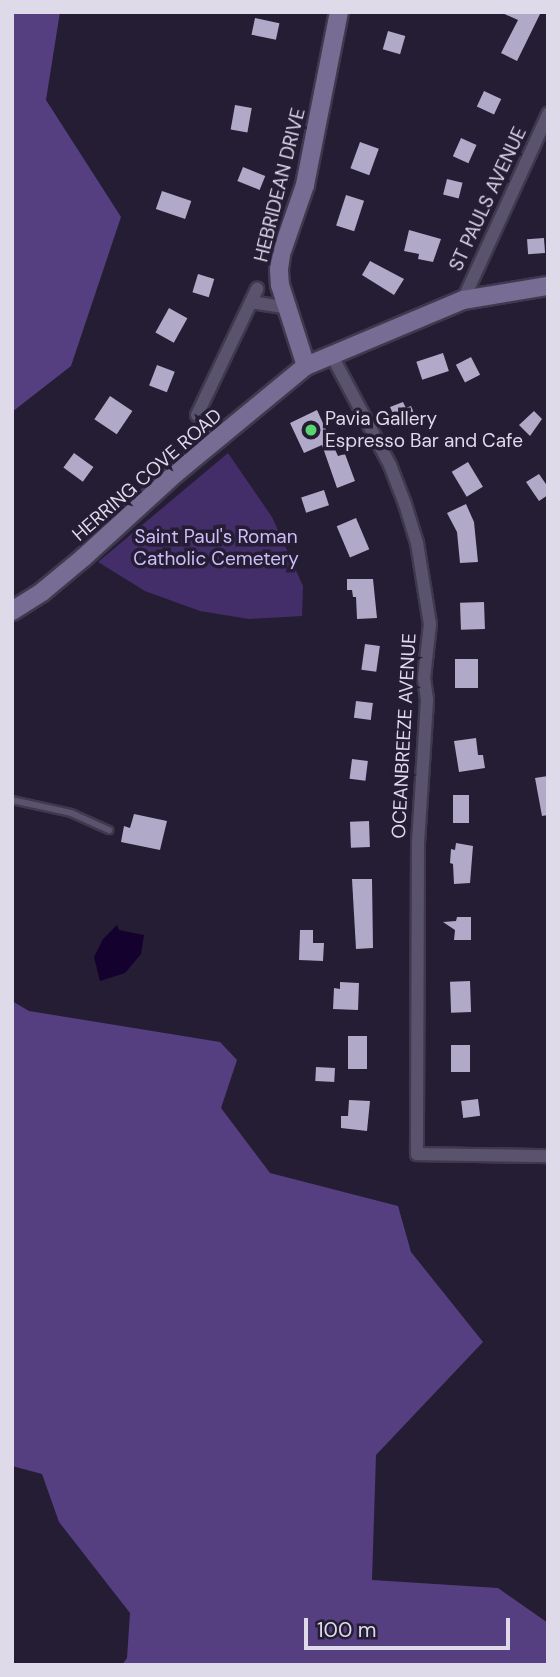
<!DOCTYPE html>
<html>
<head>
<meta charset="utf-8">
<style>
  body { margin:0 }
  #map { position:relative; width:560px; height:1677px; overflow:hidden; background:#241d34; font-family:"DM Sans",sans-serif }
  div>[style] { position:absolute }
  .green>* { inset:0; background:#432e6a }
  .forest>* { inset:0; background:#553f81 }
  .water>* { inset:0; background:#14012e }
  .building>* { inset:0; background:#b1a9c8; transform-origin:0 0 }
  .roads { filter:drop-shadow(2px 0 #40394d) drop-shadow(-2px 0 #40394d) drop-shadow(0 2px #40394d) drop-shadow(0 -2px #40394d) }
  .service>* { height:6px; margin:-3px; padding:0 3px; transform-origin:3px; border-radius:3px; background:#5a536e }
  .minor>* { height:12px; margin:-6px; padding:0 6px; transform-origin:6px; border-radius:6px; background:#5a536e }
  .secondary>* { height:18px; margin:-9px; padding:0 9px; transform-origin:9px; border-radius:9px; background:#766c94 }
  .dots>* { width:19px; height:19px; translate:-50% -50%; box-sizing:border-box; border:4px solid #241d34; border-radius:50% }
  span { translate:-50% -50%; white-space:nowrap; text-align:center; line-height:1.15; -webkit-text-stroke:7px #241d34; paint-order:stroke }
  .street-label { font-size:19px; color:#dedaea }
  .poi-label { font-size:19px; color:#dedaea }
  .left { translate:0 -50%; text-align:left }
  .park-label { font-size:19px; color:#cdbdf8 }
  .frame { position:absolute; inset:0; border:14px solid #dedaea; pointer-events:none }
  .scale { position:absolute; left:304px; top:1618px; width:206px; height:32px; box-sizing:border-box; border:4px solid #dedaea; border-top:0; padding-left:9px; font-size:21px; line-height:24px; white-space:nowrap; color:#dedaea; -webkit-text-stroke:5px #241d34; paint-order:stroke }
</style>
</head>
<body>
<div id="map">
  <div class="green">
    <div style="clip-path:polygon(228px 453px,272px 517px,303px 586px,302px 616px,249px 619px,200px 611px,145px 591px,98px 562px)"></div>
  </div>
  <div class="forest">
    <div style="clip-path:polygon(12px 12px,60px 12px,46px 100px,121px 217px,71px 366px,12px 412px)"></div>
    <div style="clip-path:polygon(12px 1001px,29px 1011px,220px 1042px,237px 1060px,221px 1108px,270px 1173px,398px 1206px,411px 1252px,483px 1342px,376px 1455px,372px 1580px,498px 1588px,548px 1623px,548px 1665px,122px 1665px,127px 1658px,130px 1613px,59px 1522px,42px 1474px,12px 1466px)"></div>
  </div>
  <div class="water">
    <div style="clip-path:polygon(117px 925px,119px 930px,144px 935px,141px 954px,125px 973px,100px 981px,94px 957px,103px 939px)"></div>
  </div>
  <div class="building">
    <div style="clip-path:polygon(500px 12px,541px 12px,517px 61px,501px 53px,518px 20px)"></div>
    <div style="left:255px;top:18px;width:25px;height:17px;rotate:12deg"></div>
    <div style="left:388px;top:31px;width:18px;height:19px;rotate:16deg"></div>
    <div style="left:484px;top:91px;width:19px;height:17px;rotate:25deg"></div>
    <div style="left:235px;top:105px;width:17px;height:25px;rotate:10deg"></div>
    <div style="left:461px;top:138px;width:17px;height:20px;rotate:24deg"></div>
    <div style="left:360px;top:142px;width:20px;height:28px;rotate:20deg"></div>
    <div style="left:243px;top:167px;width:24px;height:15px;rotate:22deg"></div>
    <div style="left:447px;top:179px;width:16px;height:16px;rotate:14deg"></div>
    <div style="left:162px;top:191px;width:31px;height:19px;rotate:19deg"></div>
    <div style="left:346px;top:195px;width:19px;height:32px;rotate:18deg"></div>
    <div style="clip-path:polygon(409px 230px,441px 239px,433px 262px,418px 259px,419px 254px,404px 251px)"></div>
    <div style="left:544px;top:238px;width:15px;height:17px;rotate:86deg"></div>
    <div style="clip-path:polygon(370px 261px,404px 279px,394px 295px,362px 275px)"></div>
    <div style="left:198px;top:274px;width:17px;height:19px;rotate:17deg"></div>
    <div style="left:169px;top:308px;width:21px;height:28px;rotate:29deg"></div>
    <div style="left:443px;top:353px;width:19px;height:28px;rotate:72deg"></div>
    <div style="left:471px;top:357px;width:20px;height:17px;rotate:63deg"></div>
    <div style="left:157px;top:365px;width:19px;height:22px;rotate:21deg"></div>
    <div style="left:110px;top:396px;width:27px;height:28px;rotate:34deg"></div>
    <div style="clip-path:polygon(403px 402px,406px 408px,411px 406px,416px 418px,398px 425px,390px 407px)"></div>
    <div style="clip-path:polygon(317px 410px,338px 456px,345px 454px,355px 481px,337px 488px,322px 445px,304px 453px,290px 423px)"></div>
    <div style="clip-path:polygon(534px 411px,542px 419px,530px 436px,519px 425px)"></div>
    <div style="left:74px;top:453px;width:24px;height:18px;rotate:36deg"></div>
    <div style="left:468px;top:462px;width:29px;height:19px;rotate:59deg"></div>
    <div style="clip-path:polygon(539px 474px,548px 487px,548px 495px,539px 501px,526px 482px)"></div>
    <div style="left:324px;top:490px;width:16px;height:24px;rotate:72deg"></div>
    <div style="clip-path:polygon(466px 504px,474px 522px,478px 562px,460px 563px,457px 532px,447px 513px)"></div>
    <div style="left:356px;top:518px;width:34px;height:21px;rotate:67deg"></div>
    <div style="clip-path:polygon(347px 579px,373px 579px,377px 618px,357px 619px,356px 597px,353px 597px,352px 590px,347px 590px)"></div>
    <div style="left:484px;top:602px;width:27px;height:24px;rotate:88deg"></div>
    <div style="left:365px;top:644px;width:15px;height:26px;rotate:8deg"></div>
    <div style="left:455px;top:659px;width:23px;height:29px"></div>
    <div style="left:356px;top:701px;width:17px;height:17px;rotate:7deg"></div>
    <div style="clip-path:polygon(476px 738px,478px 755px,483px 755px,485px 768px,459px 772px,454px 741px)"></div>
    <div style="left:352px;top:759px;width:16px;height:20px;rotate:7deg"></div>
    <div style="clip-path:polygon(548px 776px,548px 815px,542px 816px,535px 778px)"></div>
    <div style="left:453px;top:795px;width:16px;height:28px"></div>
    <div style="clip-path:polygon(134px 814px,167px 821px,160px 850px,121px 842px,124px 826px,130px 828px)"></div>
    <div style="left:369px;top:821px;width:26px;height:19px;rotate:88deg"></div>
    <div style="clip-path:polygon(456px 843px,473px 846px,470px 883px,454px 884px,453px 864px,450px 863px,451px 849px,455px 850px)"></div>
    <div style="clip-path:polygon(352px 879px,372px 879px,373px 948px,356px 949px)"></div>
    <div style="clip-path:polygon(457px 917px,471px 917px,471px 940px,454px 940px,455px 930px,443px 922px,456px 921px)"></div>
    <div style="clip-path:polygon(300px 930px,313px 930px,313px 943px,324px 943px,323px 961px,299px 960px)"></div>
    <div style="left:470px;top:981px;width:31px;height:20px;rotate:88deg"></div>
    <div style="clip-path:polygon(340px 982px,359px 983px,358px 1010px,333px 1009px,334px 988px,340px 989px)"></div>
    <div style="left:348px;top:1036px;width:19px;height:33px"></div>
    <div style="left:451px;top:1045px;width:19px;height:27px"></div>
    <div style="left:316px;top:1067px;width:19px;height:14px;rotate:3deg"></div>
    <div style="left:478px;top:1099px;width:17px;height:17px;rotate:83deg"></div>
    <div style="clip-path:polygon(349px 1100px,370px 1101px,367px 1131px,341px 1128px,341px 1116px,348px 1116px)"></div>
  </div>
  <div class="roads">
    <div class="service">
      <div style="left:12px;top:800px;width:60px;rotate:12.4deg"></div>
      <div style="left:71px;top:813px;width:42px;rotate:24.1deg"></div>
    </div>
    <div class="minor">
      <div style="left:463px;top:300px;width:205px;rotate:-65.4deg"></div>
      <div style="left:251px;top:302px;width:36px;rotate:9deg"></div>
      <div style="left:331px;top:354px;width:126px;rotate:62deg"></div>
      <div style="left:390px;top:465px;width:42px;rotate:69deg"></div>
      <div style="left:405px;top:504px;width:41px;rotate:72.9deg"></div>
      <div style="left:417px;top:543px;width:82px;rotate:80.9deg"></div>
      <div style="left:430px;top:624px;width:54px;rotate:96.3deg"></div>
      <div style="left:424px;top:678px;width:22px;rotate:82deg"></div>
      <div style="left:427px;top:700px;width:142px;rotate:93.6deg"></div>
      <div style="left:418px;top:842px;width:312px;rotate:90.2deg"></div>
      <div style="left:417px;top:1154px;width:131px;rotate:0.9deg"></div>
      <div style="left:197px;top:415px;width:140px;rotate:-64.5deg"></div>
    </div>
    <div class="secondary">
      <div style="left:306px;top:366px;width:85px;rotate:-107.8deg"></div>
      <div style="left:280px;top:285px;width:16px;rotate:-94deg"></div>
      <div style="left:279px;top:269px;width:15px;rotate:-82deg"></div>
      <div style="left:281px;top:254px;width:73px;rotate:-70.8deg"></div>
      <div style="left:305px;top:185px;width:176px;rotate:-78.9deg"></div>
      <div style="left:12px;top:611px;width:36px;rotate:-32deg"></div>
      <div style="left:42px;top:592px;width:55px;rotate:-39.8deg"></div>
      <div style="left:84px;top:557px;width:125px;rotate:-42.4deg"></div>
      <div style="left:176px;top:473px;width:168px;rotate:-39.5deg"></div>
      <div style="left:306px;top:366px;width:170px;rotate:-22.8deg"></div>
      <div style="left:463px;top:300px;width:86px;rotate:-9.4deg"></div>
    </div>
  </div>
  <div class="dots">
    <div style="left:311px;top:430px;background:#59d56f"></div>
  </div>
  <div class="street-label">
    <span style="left:280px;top:185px;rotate:-76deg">HEBRIDEAN DRIVE</span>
    <span style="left:488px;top:199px;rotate:-65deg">ST PAULS AVENUE</span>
    <span style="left:147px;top:475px;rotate:-41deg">HERRING COVE ROAD</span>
    <span style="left:404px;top:736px;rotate:-87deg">OCEANBREEZE AVENUE</span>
  </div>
  <div class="poi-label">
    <span class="left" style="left:325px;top:430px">Pavia Gallery<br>Espresso Bar and Cafe</span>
  </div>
  <div class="park-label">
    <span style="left:216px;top:548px">Saint Paul's Roman<br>Catholic Cemetery</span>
  </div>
  <div class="frame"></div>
  <div class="scale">100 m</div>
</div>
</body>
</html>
